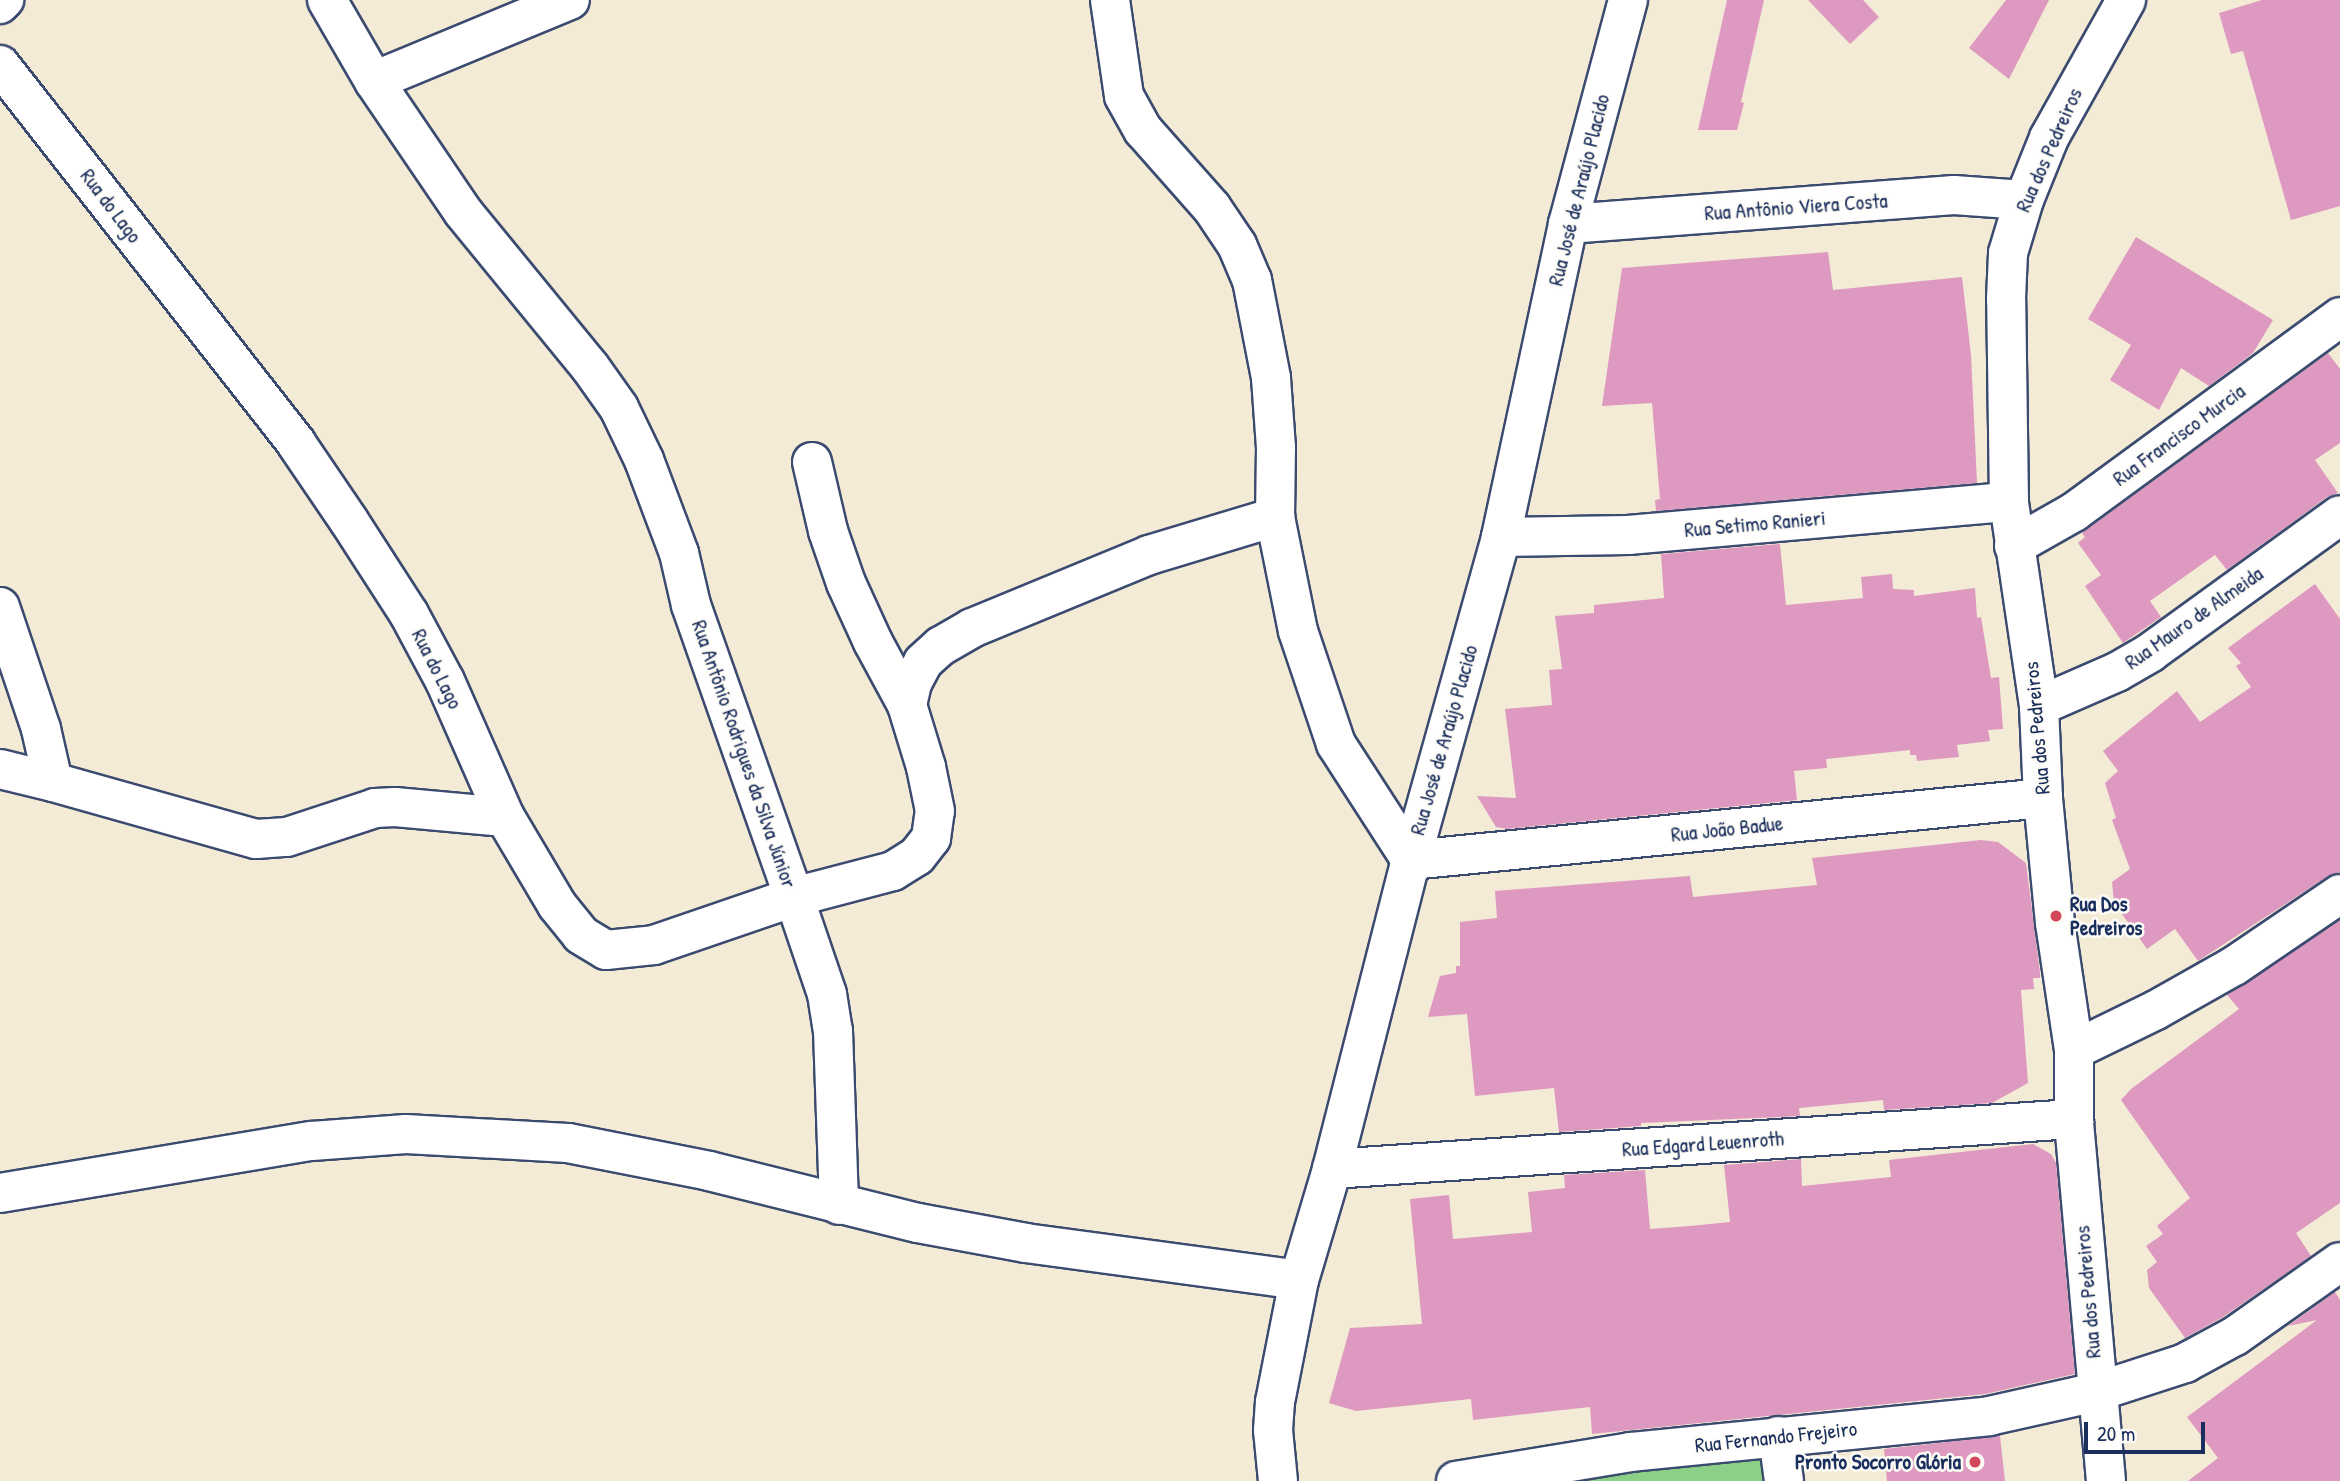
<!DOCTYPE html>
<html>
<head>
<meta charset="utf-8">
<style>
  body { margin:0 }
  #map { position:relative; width:2340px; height:1481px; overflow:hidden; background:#f3ebd5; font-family:"Patrick Hand",sans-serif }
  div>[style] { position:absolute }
  .green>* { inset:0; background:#8ccf87 }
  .building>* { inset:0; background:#dd99c0 }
  .roads { filter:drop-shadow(2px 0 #3b4b70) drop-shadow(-2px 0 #3b4b70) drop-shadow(0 2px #3b4b70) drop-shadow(0 -2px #3b4b70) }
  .minor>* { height:38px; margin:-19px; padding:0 19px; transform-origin:19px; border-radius:19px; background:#fff }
  .dots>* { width:19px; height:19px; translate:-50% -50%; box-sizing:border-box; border:4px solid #fdfcf7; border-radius:50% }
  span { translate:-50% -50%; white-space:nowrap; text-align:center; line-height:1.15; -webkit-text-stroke:5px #fdfcf7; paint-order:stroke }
  .street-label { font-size:21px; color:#1b2f5e }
  .poi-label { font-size:21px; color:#1b2f5e; font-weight:700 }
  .left { translate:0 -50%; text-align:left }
  .right { translate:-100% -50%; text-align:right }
  .scale { position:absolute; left:2084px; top:1422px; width:121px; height:32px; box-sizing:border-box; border:4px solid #1b2f5e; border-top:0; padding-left:9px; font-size:21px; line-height:24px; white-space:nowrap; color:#1b2f5e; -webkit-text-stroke:5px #fdfcf7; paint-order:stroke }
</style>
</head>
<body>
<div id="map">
  <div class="green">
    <div style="clip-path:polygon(1769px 1445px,1773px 1481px,1513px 1481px)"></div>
  </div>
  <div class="building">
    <div style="clip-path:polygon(1727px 0,1764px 0,1741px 102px,1744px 103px,1737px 130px,1698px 130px)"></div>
    <div style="clip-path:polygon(1808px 0,1863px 0,1879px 17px,1850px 44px)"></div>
    <div style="clip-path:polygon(2006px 0,2049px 0,2009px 79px,1969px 48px)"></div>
    <div style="clip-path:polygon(2262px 0,2340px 0,2340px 206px,2291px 220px,2243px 51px,2231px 54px,2219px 13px)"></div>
    <div style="clip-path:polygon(2136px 237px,2273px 320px,2253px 353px,2209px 386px,2181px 368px,2159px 410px,2110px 380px,2131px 345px,2088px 319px)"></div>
    <div style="clip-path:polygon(1828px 252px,1833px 290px,1962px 277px,1971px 355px,1977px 483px,1656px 511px,1655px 500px,1660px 499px,1652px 403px,1602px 406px,1622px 268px)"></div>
    <div style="clip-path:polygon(2328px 353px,2340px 369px,2340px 443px,2315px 460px,2338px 493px,2327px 497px,2227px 570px,2215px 555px,2150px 601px,2161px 617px,2123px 643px,2085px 586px,2101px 575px,2078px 543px,2085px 537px,2082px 533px)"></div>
    <div style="clip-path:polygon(1780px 544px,1786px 605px,1863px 598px,1861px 577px,1892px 574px,1893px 589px,1914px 590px,1914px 596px,1975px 588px,1977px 618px,1981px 617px,1991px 678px,1999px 677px,2003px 729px,1988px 730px,1990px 741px,1957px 745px,1959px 757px,1917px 761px,1916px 755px,1910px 755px,1910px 750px,1826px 759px,1827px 768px,1794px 771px,1797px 800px,1507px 829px,1496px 827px,1477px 796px,1516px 798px,1505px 709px,1552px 705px,1549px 670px,1562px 669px,1555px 616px,1594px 613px,1594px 605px,1664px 598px,1661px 554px)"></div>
    <div style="clip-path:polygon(2315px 584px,2340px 619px,2340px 872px,2328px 876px,2198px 961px,2175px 929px,2147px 949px,2114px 903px,2112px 882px,2130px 869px,2112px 820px,2116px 818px,2105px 783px,2118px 771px,2103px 751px,2177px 691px,2200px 722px,2251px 687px,2236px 666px,2241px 663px,2228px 648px)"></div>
    <div style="clip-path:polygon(1981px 840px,1998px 842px,2026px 863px,2040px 973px,2040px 978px,2033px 978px,2034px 989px,2021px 990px,2028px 1083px,1992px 1103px,1884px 1110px,1883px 1100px,1799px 1108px,1800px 1116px,1641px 1123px,1641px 1126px,1559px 1132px,1554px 1088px,1475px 1096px,1467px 1014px,1428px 1017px,1440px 976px,1456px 973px,1456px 966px,1460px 966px,1460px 922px,1497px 918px,1495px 891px,1690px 876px,1693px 897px,1817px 885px,1812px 858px)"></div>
    <div style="clip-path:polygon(2340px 920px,2340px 1203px,2296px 1233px,2311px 1256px,2223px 1317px,2185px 1338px,2149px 1288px,2147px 1270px,2157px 1262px,2146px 1246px,2163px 1234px,2157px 1226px,2190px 1198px,2121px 1100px,2131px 1089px,2239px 1009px,2227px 995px)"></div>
    <div style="clip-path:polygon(2033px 1144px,2051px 1154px,2056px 1163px,2075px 1374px,1985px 1394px,1592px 1434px,1590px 1407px,1473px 1420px,1471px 1399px,1356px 1411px,1329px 1403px,1350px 1328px,1422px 1324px,1410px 1199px,1449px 1195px,1453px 1239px,1532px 1232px,1528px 1192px,1565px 1188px,1564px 1175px,1645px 1170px,1650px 1229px,1690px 1226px,1730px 1222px,1724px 1165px,1801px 1159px,1802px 1186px,1891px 1177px,1889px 1160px)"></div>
    <div style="clip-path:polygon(2335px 1292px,2340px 1300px,2340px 1481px,2188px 1481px,2218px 1458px,2187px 1417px,2317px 1320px,2288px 1326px)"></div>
    <div style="clip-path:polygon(2000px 1436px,2005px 1481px,1887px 1481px,1884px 1449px)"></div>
  </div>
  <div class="roads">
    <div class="minor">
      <div style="left:327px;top:0;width:94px;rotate:59.9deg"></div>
      <div style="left:374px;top:81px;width:158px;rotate:55.8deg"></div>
      <div style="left:463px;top:212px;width:200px;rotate:50.7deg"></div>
      <div style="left:590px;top:367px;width:50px;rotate:54.7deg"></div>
      <div style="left:619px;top:408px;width:58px;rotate:64.3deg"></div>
      <div style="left:644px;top:460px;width:99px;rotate:69.4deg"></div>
      <div style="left:679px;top:553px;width:53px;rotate:77deg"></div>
      <div style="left:691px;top:605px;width:310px;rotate:70.6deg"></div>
      <div style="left:794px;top:897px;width:102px;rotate:-14.7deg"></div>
      <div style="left:893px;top:871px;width:28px;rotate:-32deg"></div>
      <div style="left:917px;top:856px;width:23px;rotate:-52deg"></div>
      <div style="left:931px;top:838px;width:27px;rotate:-82deg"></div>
      <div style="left:935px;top:811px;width:45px;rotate:-101.6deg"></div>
      <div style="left:926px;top:767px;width:65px;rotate:-107deg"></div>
      <div style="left:907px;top:705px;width:23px;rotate:-77deg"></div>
      <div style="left:912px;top:683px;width:24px;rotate:-62deg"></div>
      <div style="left:923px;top:662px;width:24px;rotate:-42deg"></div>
      <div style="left:941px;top:646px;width:36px;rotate:-30deg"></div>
      <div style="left:972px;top:628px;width:191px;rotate:-22.4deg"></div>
      <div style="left:1149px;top:555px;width:132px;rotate:-16.8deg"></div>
      <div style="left:1110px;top:0;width:97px;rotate:81.7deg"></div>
      <div style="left:1124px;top:96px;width:39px;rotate:61deg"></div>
      <div style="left:1143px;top:130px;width:104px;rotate:48.5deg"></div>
      <div style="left:1212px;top:208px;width:45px;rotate:56deg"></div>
      <div style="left:1237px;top:245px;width:38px;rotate:67deg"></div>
      <div style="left:1252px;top:280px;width:100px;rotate:79deg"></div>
      <div style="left:1271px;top:378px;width:69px;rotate:85.9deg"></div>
      <div style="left:1276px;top:447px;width:70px;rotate:90.8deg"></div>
      <div style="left:1275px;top:517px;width:116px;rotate:78.6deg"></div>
      <div style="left:1298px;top:631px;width:119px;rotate:71.4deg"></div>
      <div style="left:1336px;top:744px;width:138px;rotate:57.1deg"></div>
      <div style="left:1411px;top:860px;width:635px;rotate:-5.6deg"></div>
      <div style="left:0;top:4px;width:6px;rotate:-45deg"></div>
      <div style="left:0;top:65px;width:480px;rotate:51.9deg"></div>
      <div style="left:296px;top:443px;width:94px;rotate:55.8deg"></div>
      <div style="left:349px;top:521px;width:111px;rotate:57.2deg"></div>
      <div style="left:409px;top:614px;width:76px;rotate:61.8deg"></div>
      <div style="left:445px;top:681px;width:149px;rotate:66.2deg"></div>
      <div style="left:505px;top:817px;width:102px;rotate:59.4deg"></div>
      <div style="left:557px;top:905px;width:38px;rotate:51deg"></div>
      <div style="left:581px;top:935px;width:29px;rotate:31deg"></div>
      <div style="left:606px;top:950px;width:48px;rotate:-5.9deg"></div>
      <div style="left:654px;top:945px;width:148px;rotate:-18.9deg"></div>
      <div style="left:794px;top:897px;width:102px;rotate:71.2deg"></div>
      <div style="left:827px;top:994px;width:37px;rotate:81deg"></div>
      <div style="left:833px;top:1031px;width:174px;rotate:88deg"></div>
      <div style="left:374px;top:81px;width:212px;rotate:-22.5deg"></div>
      <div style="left:1568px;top:224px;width:387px;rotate:-4.3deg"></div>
      <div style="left:1954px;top:195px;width:70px;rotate:4.1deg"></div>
      <div style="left:812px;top:462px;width:71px;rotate:76.9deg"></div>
      <div style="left:828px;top:531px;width:55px;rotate:70.9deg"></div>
      <div style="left:846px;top:583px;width:65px;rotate:65.4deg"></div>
      <div style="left:873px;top:642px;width:72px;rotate:61.6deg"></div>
      <div style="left:1501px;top:537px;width:127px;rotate:-0.9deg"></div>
      <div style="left:1628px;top:535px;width:382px;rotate:-5deg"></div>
      <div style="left:2014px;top:546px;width:69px;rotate:-29.5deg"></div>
      <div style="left:2074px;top:512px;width:330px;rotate:-36.2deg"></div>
      <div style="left:0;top:607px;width:129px;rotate:71.4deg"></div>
      <div style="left:41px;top:729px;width:54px;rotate:77.2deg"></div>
      <div style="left:53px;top:782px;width:211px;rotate:15.7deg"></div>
      <div style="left:256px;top:839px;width:31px;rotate:-4deg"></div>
      <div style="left:287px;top:837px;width:93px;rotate:-18.2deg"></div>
      <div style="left:375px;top:808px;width:20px;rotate:-3deg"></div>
      <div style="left:395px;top:807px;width:110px;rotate:5.2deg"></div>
      <div style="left:2039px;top:706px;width:85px;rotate:-23.6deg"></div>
      <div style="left:2117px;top:672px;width:39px;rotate:-30deg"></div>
      <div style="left:2151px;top:652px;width:233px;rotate:-35.9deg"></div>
      <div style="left:0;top:769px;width:55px;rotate:13.8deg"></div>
      <div style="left:2074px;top:1050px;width:91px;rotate:-26deg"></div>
      <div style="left:2156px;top:1010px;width:90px;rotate:-29.4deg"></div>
      <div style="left:2234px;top:966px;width:128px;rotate:-34.2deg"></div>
      <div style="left:1332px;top:1169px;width:744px;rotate:-3.86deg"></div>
      <div style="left:0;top:1193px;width:316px;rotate:-9.5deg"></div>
      <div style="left:312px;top:1141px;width:94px;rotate:-4.3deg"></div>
      <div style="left:406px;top:1134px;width:162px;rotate:3.2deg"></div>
      <div style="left:568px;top:1143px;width:144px;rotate:11.2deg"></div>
      <div style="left:709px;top:1171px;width:215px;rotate:14deg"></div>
      <div style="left:918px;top:1223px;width:110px;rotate:10.5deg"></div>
      <div style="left:1026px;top:1243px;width:275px;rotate:7.7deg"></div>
      <div style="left:1778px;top:1436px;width:45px;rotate:82.4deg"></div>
      <div style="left:1278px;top:1481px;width:51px;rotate:-95.6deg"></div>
      <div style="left:1273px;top:1430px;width:28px;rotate:-86deg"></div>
      <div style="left:1275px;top:1402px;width:124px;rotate:-78.9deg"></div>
      <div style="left:1299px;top:1280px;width:116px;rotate:-73.4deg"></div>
      <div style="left:1332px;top:1169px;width:319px;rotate:-75.7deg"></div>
      <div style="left:1411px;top:860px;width:335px;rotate:-74.4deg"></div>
      <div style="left:1501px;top:537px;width:320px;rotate:-77.9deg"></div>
      <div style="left:1568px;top:224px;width:232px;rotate:-75deg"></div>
      <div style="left:1456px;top:1481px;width:177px;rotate:-9.4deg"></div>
      <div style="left:1631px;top:1452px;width:360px;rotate:-5.7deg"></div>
      <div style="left:1989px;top:1416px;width:110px;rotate:-12.6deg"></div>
      <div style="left:2096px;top:1392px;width:94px;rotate:-18deg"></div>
      <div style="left:2185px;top:1363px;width:57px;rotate:-28.4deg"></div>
      <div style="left:2235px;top:1336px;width:128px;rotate:-35.2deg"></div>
      <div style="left:2106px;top:1481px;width:363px;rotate:-95.1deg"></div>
      <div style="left:2074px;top:1119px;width:69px;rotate:-90deg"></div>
      <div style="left:2074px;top:1050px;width:128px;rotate:-98.5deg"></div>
      <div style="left:2055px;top:923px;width:126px;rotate:-95.5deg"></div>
      <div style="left:2043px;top:798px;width:92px;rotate:-92.5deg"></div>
      <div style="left:2039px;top:706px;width:206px;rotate:-98.4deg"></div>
      <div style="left:2009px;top:502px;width:203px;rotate:-90.8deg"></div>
      <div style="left:2006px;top:299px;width:46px;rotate:-87.5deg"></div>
      <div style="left:2008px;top:253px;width:55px;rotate:-73.2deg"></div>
      <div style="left:2024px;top:200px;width:67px;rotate:-68deg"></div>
      <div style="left:2049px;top:138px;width:158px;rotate:-60.8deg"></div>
    </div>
  </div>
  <div class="dots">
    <div style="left:2056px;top:916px;background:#d1495b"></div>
    <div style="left:1975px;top:1462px;background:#d1495b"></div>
  </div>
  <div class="street-label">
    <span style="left:2049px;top:150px;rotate:-66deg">Rua dos Pedreiros</span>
    <span style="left:1579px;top:190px;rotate:-76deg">Rua José de Araújo Placido</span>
    <span style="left:111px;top:206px;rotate:53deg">Rua do Lago</span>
    <span style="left:1796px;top:207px;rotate:-4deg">Rua Antônio Viera Costa</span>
    <span style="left:2179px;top:435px;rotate:-36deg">Rua Francisco Murcia</span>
    <span style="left:1755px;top:524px;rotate:-5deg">Rua Setimo Ranieri</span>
    <span style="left:2194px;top:618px;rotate:-35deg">Rua Mauro de Almeida</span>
    <span style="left:437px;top:669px;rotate:63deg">Rua do Lago</span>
    <span style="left:2037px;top:728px;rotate:-95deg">Rua dos Pedreiros</span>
    <span style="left:1444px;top:740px;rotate:-74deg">Rua José de Araújo Placido</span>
    <span style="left:744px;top:754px;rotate:71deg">Rua Antônio Rodrigues da Silva Júnior</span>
    <span style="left:1727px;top:829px;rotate:-6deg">Rua João Badue</span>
    <span style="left:1703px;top:1144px;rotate:-4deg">Rua Edgard Leuenroth</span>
    <span style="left:2088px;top:1292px;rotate:-95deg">Rua dos Pedreiros</span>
    <span style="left:1776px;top:1437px;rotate:-6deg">Rua Fernando Frejeiro</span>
  </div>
  <div class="poi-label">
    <span class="left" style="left:2070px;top:916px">Rua Dos<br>Pedreiros</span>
    <span class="right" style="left:1961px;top:1462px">Pronto Socorro Glória</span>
  </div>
  <div class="scale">20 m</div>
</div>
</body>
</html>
